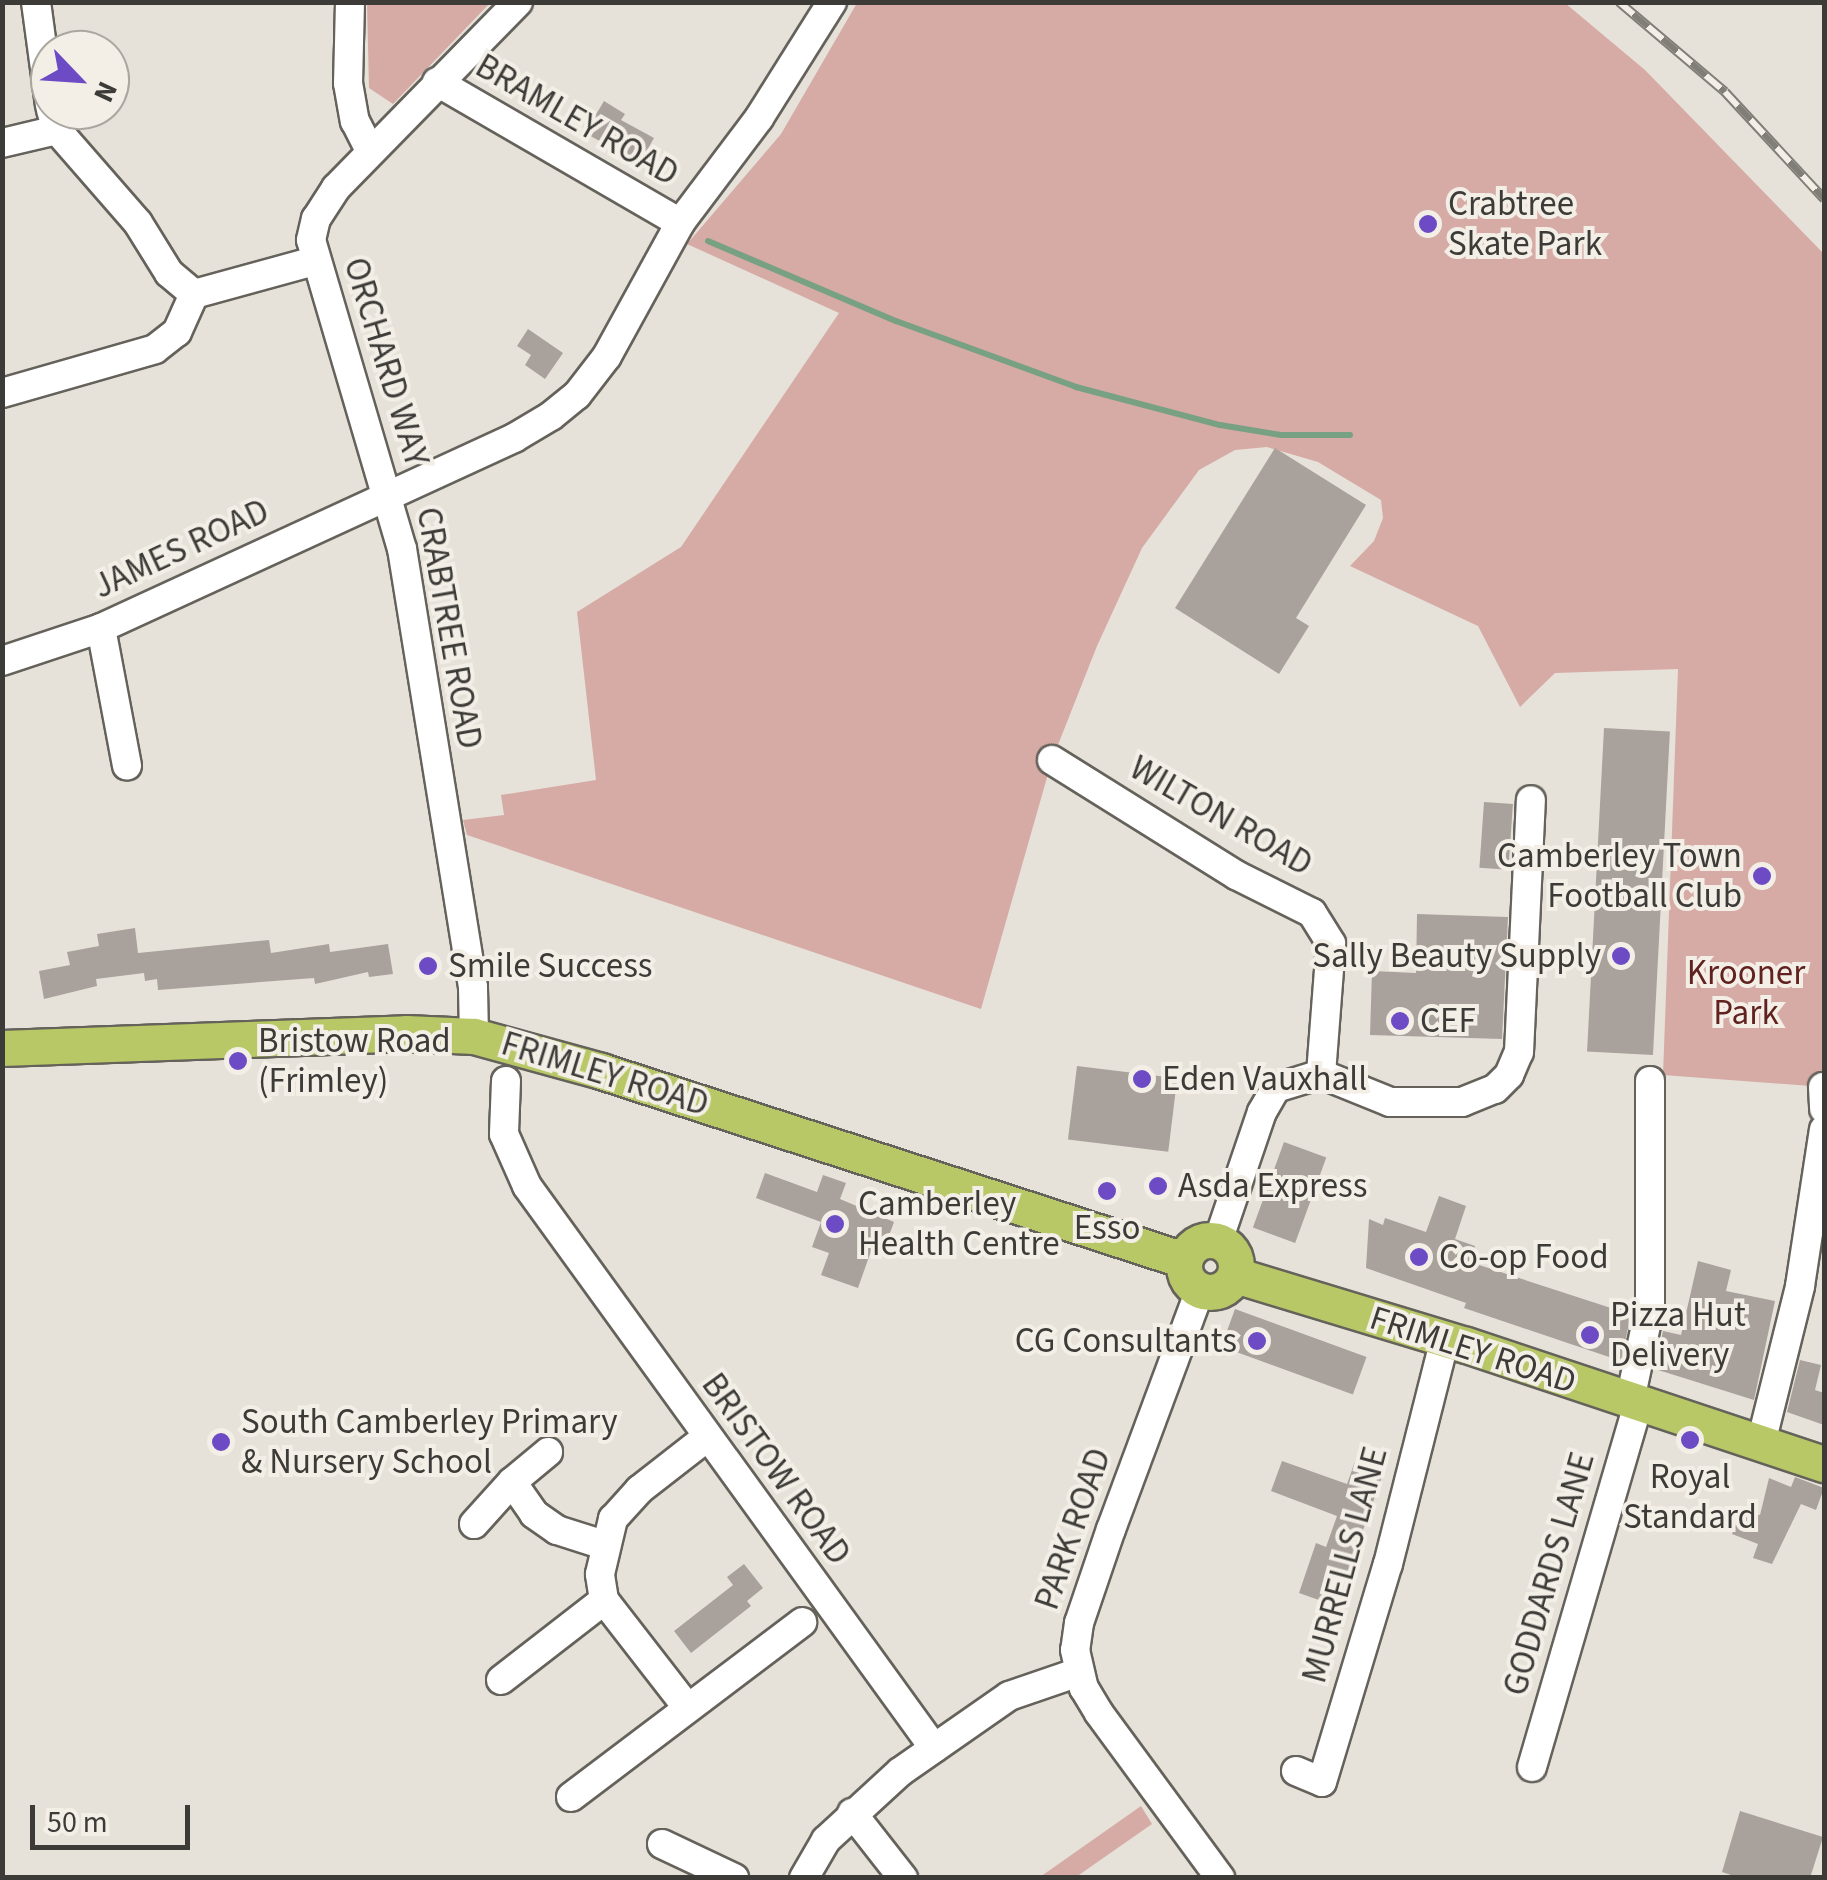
<!DOCTYPE html>
<html>
<head>
<meta charset="utf-8">
<style>
  body { margin:0 }
  #map { position:relative; width:1827px; height:1880px; overflow:hidden; background:#e6e2d9; font-family:"Source Sans 3",sans-serif }
  div>[style] { position:absolute }
  .green>* { inset:0; background:#d6aaa5 }
  .stream>* { height:6px; margin:-3px; padding:0 3px; transform-origin:3px; border-radius:3px; background:#78a082 }
  .building>* { inset:0; background:#a9a19c; transform-origin:0 0 }
  .roads { filter:drop-shadow(2px 0 #65625b) drop-shadow(-2px 0 #65625b) drop-shadow(0 2px #65625b) drop-shadow(0 -2px #65625b) }
  .minor>* { height:28px; margin:-14px; padding:0 14px; transform-origin:14px; border-radius:14px; background:#fff }
  .major>* { height:35px; margin:-17.5px; padding:0 17.5px; transform-origin:17.5px; border-radius:17.5px; background:#b8c866 }
  .major>.ring { margin:-17.5px; padding:0; box-sizing:content-box; background:none; border:35px solid #b8c866; border-radius:50% }
  .rail>* { height:10px; margin-top:-5px; transform-origin:0; background:repeating-linear-gradient(90deg,#f3efe7 0 19px,#817e78 0 38px); box-sizing:border-box; border-block:2px solid #817e78 }
  .dots>* { width:28px; height:28px; translate:-50% -50%; box-sizing:border-box; border:5px solid #f3efe7; border-radius:50% }
  span { translate:-50% -50%; white-space:nowrap; text-align:center; line-height:1.15; -webkit-text-stroke:8px #f3efe7; paint-order:stroke }
  .street-label { font-size:35px; color:#3d3b38 }
  .poi-label { font-size:35px; color:#3d3b38 }
  .left { translate:0 -50%; text-align:left }
  .right { translate:-100% -50%; text-align:right }
  .park-label { font-size:35px; color:#61221f }
  .frame { position:absolute; inset:0; border:5px solid #3d3b38; pointer-events:none }
  .north { position:absolute; left:30px; top:30px; width:100px; height:100px; box-sizing:border-box; background:#f3efe7; border:2px solid #aaa7a1; border-radius:50%; rotate:115deg; font-size:28px; font-weight:700; line-height:40px; text-align:center; color:#3d3b38 }
  .north::after { content:''; display:block; margin:auto; width:35px; height:45px; background:#6c4bc4; clip-path:polygon(50% 0,100% 100%,50% 72%,0 100%) }
  .scale { position:absolute; left:30px; top:1805px; width:160px; height:45px; box-sizing:border-box; border:5px solid #3d3b38; border-top:0; padding-left:12px; font-size:30px; line-height:35px; white-space:nowrap; color:#3d3b38; -webkit-text-stroke:8px #f3efe7; paint-order:stroke }
</style>
</head>
<body>
<div id="map">
  <div class="green">
    <div style="clip-path:polygon(367px 3px,367px 2px,490px 3px,393px 104px,369px 88px)"></div>
    <div style="clip-path:polygon(857px 3px,1565px 3px,1645px 70px,1824px 254px,1824px 1087px,1663px 1075px,1678px 669px,1555px 673px,1520px 707px,1478px 626px,1350px 566px,1374px 541px,1383px 518px,1381px 500px,1318px 462px,1267px 447px,1235px 450px,1199px 470px,1142px 548px,1097px 646px,1052px 760px,981px 1009px,467px 835px,463px 820px,504px 815px,501px 795px,596px 780px,577px 612px,681px 547px,839px 313px,687px 244px,781px 134px)"></div>
    <div style="clip-path:polygon(1141px 1806px,1152px 1824px,1076px 1877px,1040px 1877px)"></div>
  </div>
  <div class="stream">
    <div style="left:708px;top:241px;width:204px;rotate:23.1deg"></div>
    <div style="left:896px;top:321px;width:192px;rotate:20.1deg"></div>
    <div style="left:1076px;top:387px;width:149px;rotate:14.8deg"></div>
    <div style="left:1220px;top:425px;width:62px;rotate:9.3deg"></div>
    <div style="left:1281px;top:435px;width:69px"></div>
  </div>
  <div class="building">
    <div style="clip-path:polygon(604px 101px,625px 114px,621px 120px,654px 138px,640px 163px,585px 133px)"></div>
    <div style="clip-path:polygon(528px 329px,563px 353px,545px 379px,525px 365px,531px 355px,517px 346px)"></div>
    <div style="clip-path:polygon(1275px 448px,1366px 505px,1296px 618px,1309px 626px,1279px 674px,1175px 608px)"></div>
    <div style="left:1604px;top:728px;width:66px;height:324px;rotate:3deg"></div>
    <div style="left:1484px;top:802px;width:29px;height:66px;rotate:4deg"></div>
    <div style="clip-path:polygon(1417px 914px,1508px 917px,1502px 1039px,1370px 1035px,1372px 971px,1416px 973px)"></div>
    <div style="clip-path:polygon(135px 928px,138px 953px,269px 940px,271px 953px,329px 944px,330px 952px,388px 944px,393px 974px,369px 977px,368px 972px,315px 984px,314px 978px,158px 990px,157px 979px,145px 981px,144px 973px,96px 979px,97px 986px,44px 999px,39px 971px,70px 965px,67px 952px,99px 946px,97px 934px)"></div>
    <div style="left:1077px;top:1066px;width:101px;height:74px;rotate:7deg"></div>
    <div style="left:1284px;top:1142px;width:45px;height:91px;rotate:20deg"></div>
    <div style="clip-path:polygon(765px 1173px,817px 1192px,823px 1175px,846px 1183px,840px 1199px,894px 1222px,882px 1255px,871px 1251px,858px 1288px,821px 1275px,829px 1253px,812px 1247px,821px 1222px,756px 1198px)"></div>
    <div style="clip-path:polygon(1439px 1196px,1466px 1206px,1455px 1239px,1475px 1246px,1470px 1262px,1614px 1309px,1616px 1303px,1632px 1309px,1621px 1361px,1464px 1308px,1466px 1303px,1366px 1268px,1369px 1219px,1383px 1225px,1385px 1218px,1426px 1232px)"></div>
    <div style="clip-path:polygon(1698px 1261px,1731px 1270px,1726px 1291px,1775px 1301px,1754px 1400px,1655px 1369px,1663px 1331px,1681px 1335px)"></div>
    <div style="left:1235px;top:1309px;width:140px;height:40px;rotate:20deg"></div>
    <div style="clip-path:polygon(1800px 1360px,1821px 1365px,1815px 1390px,1824px 1393px,1824px 1425px,1787px 1412px)"></div>
    <div style="clip-path:polygon(1358px 1453px,1387px 1463px,1336px 1606px,1299px 1593px,1316px 1543px,1326px 1547px,1337px 1516px,1271px 1491px,1282px 1461px,1347px 1484px)"></div>
    <div style="clip-path:polygon(1795px 1477px,1824px 1488px,1816px 1510px,1801px 1504px,1772px 1564px,1753px 1558px,1758px 1544px,1732px 1534px,1741px 1511px,1760px 1515px,1769px 1478px,1791px 1487px)"></div>
    <div style="clip-path:polygon(744px 1564px,763px 1588px,747px 1601px,751px 1606px,691px 1653px,674px 1631px,733px 1585px,727px 1577px)"></div>
    <div style="clip-path:polygon(1740px 1811px,1823px 1837px,1810px 1878px,1740px 1878px,1722px 1872px)"></div>
  </div>
  <div class="roads">
    <div class="minor">
      <div style="left:36px;top:2px;width:104px;rotate:82.3deg"></div>
      <div style="left:350px;top:2px;width:81px;rotate:91.4deg"></div>
      <div style="left:348px;top:83px;width:39px;rotate:80deg"></div>
      <div style="left:355px;top:121px;width:34px;rotate:63deg"></div>
      <div style="left:437px;top:82px;width:281px;rotate:30.1deg"></div>
      <div style="left:51px;top:110px;width:21px;rotate:73deg"></div>
      <div style="left:57px;top:130px;width:123px;rotate:48.9deg"></div>
      <div style="left:138px;top:223px;width:59px;rotate:58.2deg"></div>
      <div style="left:169px;top:273px;width:33px;rotate:40deg"></div>
      <div style="left:2px;top:143px;width:57px;rotate:-13.3deg"></div>
      <div style="left:2px;top:393px;width:159px;rotate:-16deg"></div>
      <div style="left:155px;top:349px;width:28px;rotate:-38deg"></div>
      <div style="left:177px;top:332px;width:42px;rotate:-65.9deg"></div>
      <div style="left:194px;top:294px;width:125px;rotate:-15.3deg"></div>
      <div style="left:101px;top:628px;width:140px;rotate:79.3deg"></div>
      <div style="left:2px;top:661px;width:104px;rotate:-18.4deg"></div>
      <div style="left:101px;top:628px;width:455px;rotate:-24.7deg"></div>
      <div style="left:514px;top:438px;width:43px;rotate:-30.7deg"></div>
      <div style="left:551px;top:416px;width:33px;rotate:-39deg"></div>
      <div style="left:577px;top:395px;width:49px;rotate:-52.4deg"></div>
      <div style="left:607px;top:356px;width:152px;rotate:-61.2deg"></div>
      <div style="left:680px;top:223px;width:131px;rotate:-53deg"></div>
      <div style="left:759px;top:118px;width:137px;rotate:-57.8deg"></div>
      <div style="left:1052px;top:760px;width:217px;rotate:32deg"></div>
      <div style="left:1236px;top:875px;width:85px;rotate:26.6deg"></div>
      <div style="left:1312px;top:913px;width:36px;rotate:58deg"></div>
      <div style="left:1331px;top:944px;width:130px;rotate:94.4deg"></div>
      <div style="left:474px;top:1036px;width:49px;rotate:-91.2deg"></div>
      <div style="left:473px;top:987px;width:444px;rotate:-99.2deg"></div>
      <div style="left:402px;top:549px;width:322px;rotate:-106.4deg"></div>
      <div style="left:311px;top:240px;width:22px;rotate:-77deg"></div>
      <div style="left:316px;top:219px;width:37px;rotate:-57deg"></div>
      <div style="left:336px;top:188px;width:260px;rotate:-45.6deg"></div>
      <div style="left:506px;top:1081px;width:53px;rotate:92.2deg"></div>
      <div style="left:504px;top:1134px;width:57px;rotate:66.1deg"></div>
      <div style="left:527px;top:1186px;width:694px;rotate:54.09deg"></div>
      <div style="left:1823px;top:1087px;width:22px;rotate:87deg"></div>
      <div style="left:1218px;top:1241px;width:136px;rotate:-71.2deg"></div>
      <div style="left:1262px;top:1112px;width:28px;rotate:-60deg"></div>
      <div style="left:1276px;top:1088px;width:47px;rotate:-17.3deg"></div>
      <div style="left:1321px;top:1074px;width:74px;rotate:22.1deg"></div>
      <div style="left:1390px;top:1102px;width:72px"></div>
      <div style="left:1462px;top:1102px;width:35px;rotate:-22deg"></div>
      <div style="left:1495px;top:1089px;width:20px;rotate:-45deg"></div>
      <div style="left:1509px;top:1075px;width:25px;rotate:-67deg"></div>
      <div style="left:1519px;top:1052px;width:252px;rotate:-87.3deg"></div>
      <div style="left:1200px;top:1290px;width:255px;rotate:110.4deg"></div>
      <div style="left:1111px;top:1529px;width:99px;rotate:108.8deg"></div>
      <div style="left:1079px;top:1623px;width:27px;rotate:98deg"></div>
      <div style="left:1075px;top:1650px;width:39px;rotate:77deg"></div>
      <div style="left:1084px;top:1688px;width:29px;rotate:59deg"></div>
      <div style="left:1099px;top:1713px;width:205px;rotate:53.7deg"></div>
      <div style="left:1630px;top:1400px;width:95px;rotate:-77.9deg"></div>
      <div style="left:1650px;top:1307px;width:226px;rotate:-90deg"></div>
      <div style="left:1761px;top:1443px;width:162px;rotate:-76deg"></div>
      <div style="left:1800px;top:1286px;width:158px;rotate:-81.3deg"></div>
      <div style="left:512px;top:1482px;width:39px;rotate:55deg"></div>
      <div style="left:534px;top:1514px;width:28px;rotate:35deg"></div>
      <div style="left:557px;top:1530px;width:49px;rotate:17.7deg"></div>
      <div style="left:474px;top:1524px;width:57px;rotate:-47.9deg"></div>
      <div style="left:512px;top:1482px;width:47px;rotate:-39.8deg"></div>
      <div style="left:501px;top:1680px;width:130px;rotate:-37.8deg"></div>
      <div style="left:687px;top:1707px;width:135px;rotate:-127.8deg"></div>
      <div style="left:604px;top:1600px;width:26px;rotate:-99deg"></div>
      <div style="left:600px;top:1574px;width:57px;rotate:-76.7deg"></div>
      <div style="left:613px;top:1519px;width:39px;rotate:-48deg"></div>
      <div style="left:639px;top:1490px;width:86px;rotate:-37.9deg"></div>
      <div style="left:1532px;top:1767px;width:380px;rotate:-73.7deg"></div>
      <div style="left:1296px;top:1771px;width:28px;rotate:23deg"></div>
      <div style="left:1322px;top:1782px;width:228px;rotate:-73.2deg"></div>
      <div style="left:1388px;top:1564px;width:233px;rotate:-75.8deg"></div>
      <div style="left:571px;top:1797px;width:290px;rotate:-37.1deg"></div>
      <div style="left:852px;top:1813px;width:83px;rotate:51.9deg"></div>
      <div style="left:662px;top:1844px;width:80px;rotate:25.3deg"></div>
      <div style="left:804px;top:1878px;width:44px;rotate:-59.9deg"></div>
      <div style="left:826px;top:1840px;width:100px;rotate:-42.6deg"></div>
      <div style="left:900px;top:1772px;width:133px;rotate:-34.9deg"></div>
      <div style="left:1009px;top:1696px;width:74px;rotate:-18.9deg"></div>
    </div>
    <div class="major">
      <div style="left:2px;top:1048px;width:404px;rotate:-2.1deg"></div>
      <div style="left:406px;top:1033px;width:68px;rotate:2.5deg"></div>
      <div style="left:474px;top:1036px;width:132px;rotate:15.4deg"></div>
      <div style="left:601px;top:1071px;width:613px;rotate:17.96deg"></div>
      <div class="ring" style="left:1184px;top:1240px;width:17px;height:17px"></div>
      <div style="left:1235px;top:1275px;width:241px;rotate:16.9deg"></div>
      <div style="left:1466px;top:1345px;width:377px;rotate:18.4deg"></div>
    </div>
  </div>
  <div class="rail">
    <div style="left:1619px;top:2px;width:139px;rotate:40.3deg"></div>
    <div style="left:1725px;top:92px;width:146px;rotate:47.2deg"></div>
  </div>
  <div class="dots">
    <div style="left:1428px;top:224px;background:#6c4bc4"></div>
    <div style="left:1762px;top:876px;background:#6c4bc4"></div>
    <div style="left:1621px;top:956px;background:#6c4bc4"></div>
    <div style="left:428px;top:966px;background:#6c4bc4"></div>
    <div style="left:1400px;top:1021px;background:#6c4bc4"></div>
    <div style="left:238px;top:1061px;background:#6c4bc4"></div>
    <div style="left:1142px;top:1079px;background:#6c4bc4"></div>
    <div style="left:1158px;top:1186px;background:#6c4bc4"></div>
    <div style="left:1107px;top:1191px;background:#6c4bc4"></div>
    <div style="left:835px;top:1224px;background:#6c4bc4"></div>
    <div style="left:1419px;top:1257px;background:#6c4bc4"></div>
    <div style="left:1590px;top:1335px;background:#6c4bc4"></div>
    <div style="left:1257px;top:1341px;background:#6c4bc4"></div>
    <div style="left:1690px;top:1440px;background:#6c4bc4"></div>
    <div style="left:221px;top:1442px;background:#6c4bc4"></div>
  </div>
  <div class="street-label">
    <span style="left:577px;top:120px;rotate:30deg">BRAMLEY ROAD</span>
    <span style="left:386px;top:362px;rotate:73deg">ORCHARD WAY</span>
    <span style="left:181px;top:549px;rotate:-25deg">JAMES ROAD</span>
    <span style="left:449px;top:628px;rotate:80deg">CRABTREE ROAD</span>
    <span style="left:1221px;top:816px;rotate:30deg">WILTON ROAD</span>
    <span style="left:605px;top:1074px;rotate:17deg">FRIMLEY ROAD</span>
    <span style="left:1473px;top:1350px;rotate:18deg">FRIMLEY ROAD</span>
    <span style="left:776px;top:1469px;rotate:54deg">BRISTOW ROAD</span>
    <span style="left:1073px;top:1529px;rotate:-71deg">PARK ROAD</span>
    <span style="left:1345px;top:1565px;rotate:-75deg">MURRELLS LANE</span>
    <span style="left:1549px;top:1574px;rotate:-74deg">GODDARDS LANE</span>
  </div>
  <div class="poi-label">
    <span class="left" style="left:1448px;top:224px">Crabtree<br>Skate Park</span>
    <span class="right" style="left:1742px;top:876px">Camberley Town<br>Football Club</span>
    <span class="right" style="left:1601px;top:956px">Sally Beauty Supply</span>
    <span class="left" style="left:448px;top:966px">Smile Success</span>
    <span class="left" style="left:1420px;top:1021px">CEF</span>
    <span class="left" style="left:258px;top:1061px">Bristow Road<br>(Frimley)</span>
    <span class="left" style="left:1162px;top:1079px">Eden Vauxhall</span>
    <span class="left" style="left:1178px;top:1186px">Asda Express</span>
    <span class="left" style="left:858px;top:1224px">Camberley<br>Health Centre</span>
    <span style="left:1107px;top:1228px">Esso</span>
    <span class="left" style="left:1439px;top:1257px">Co-op Food</span>
    <span class="left" style="left:1610px;top:1335px">Pizza Hut<br>Delivery</span>
    <span class="right" style="left:1237px;top:1341px">CG Consultants</span>
    <span class="left" style="left:241px;top:1442px">South Camberley Primary<br>&amp; Nursery School</span>
    <span style="left:1690px;top:1497px">Royal<br>Standard</span>
  </div>
  <div class="park-label">
    <span style="left:1746px;top:993px">Krooner<br>Park</span>
  </div>
  <div class="frame"></div>
  <div class="north">N</div>
  <div class="scale">50 m</div>
</div>
</body>
</html>
